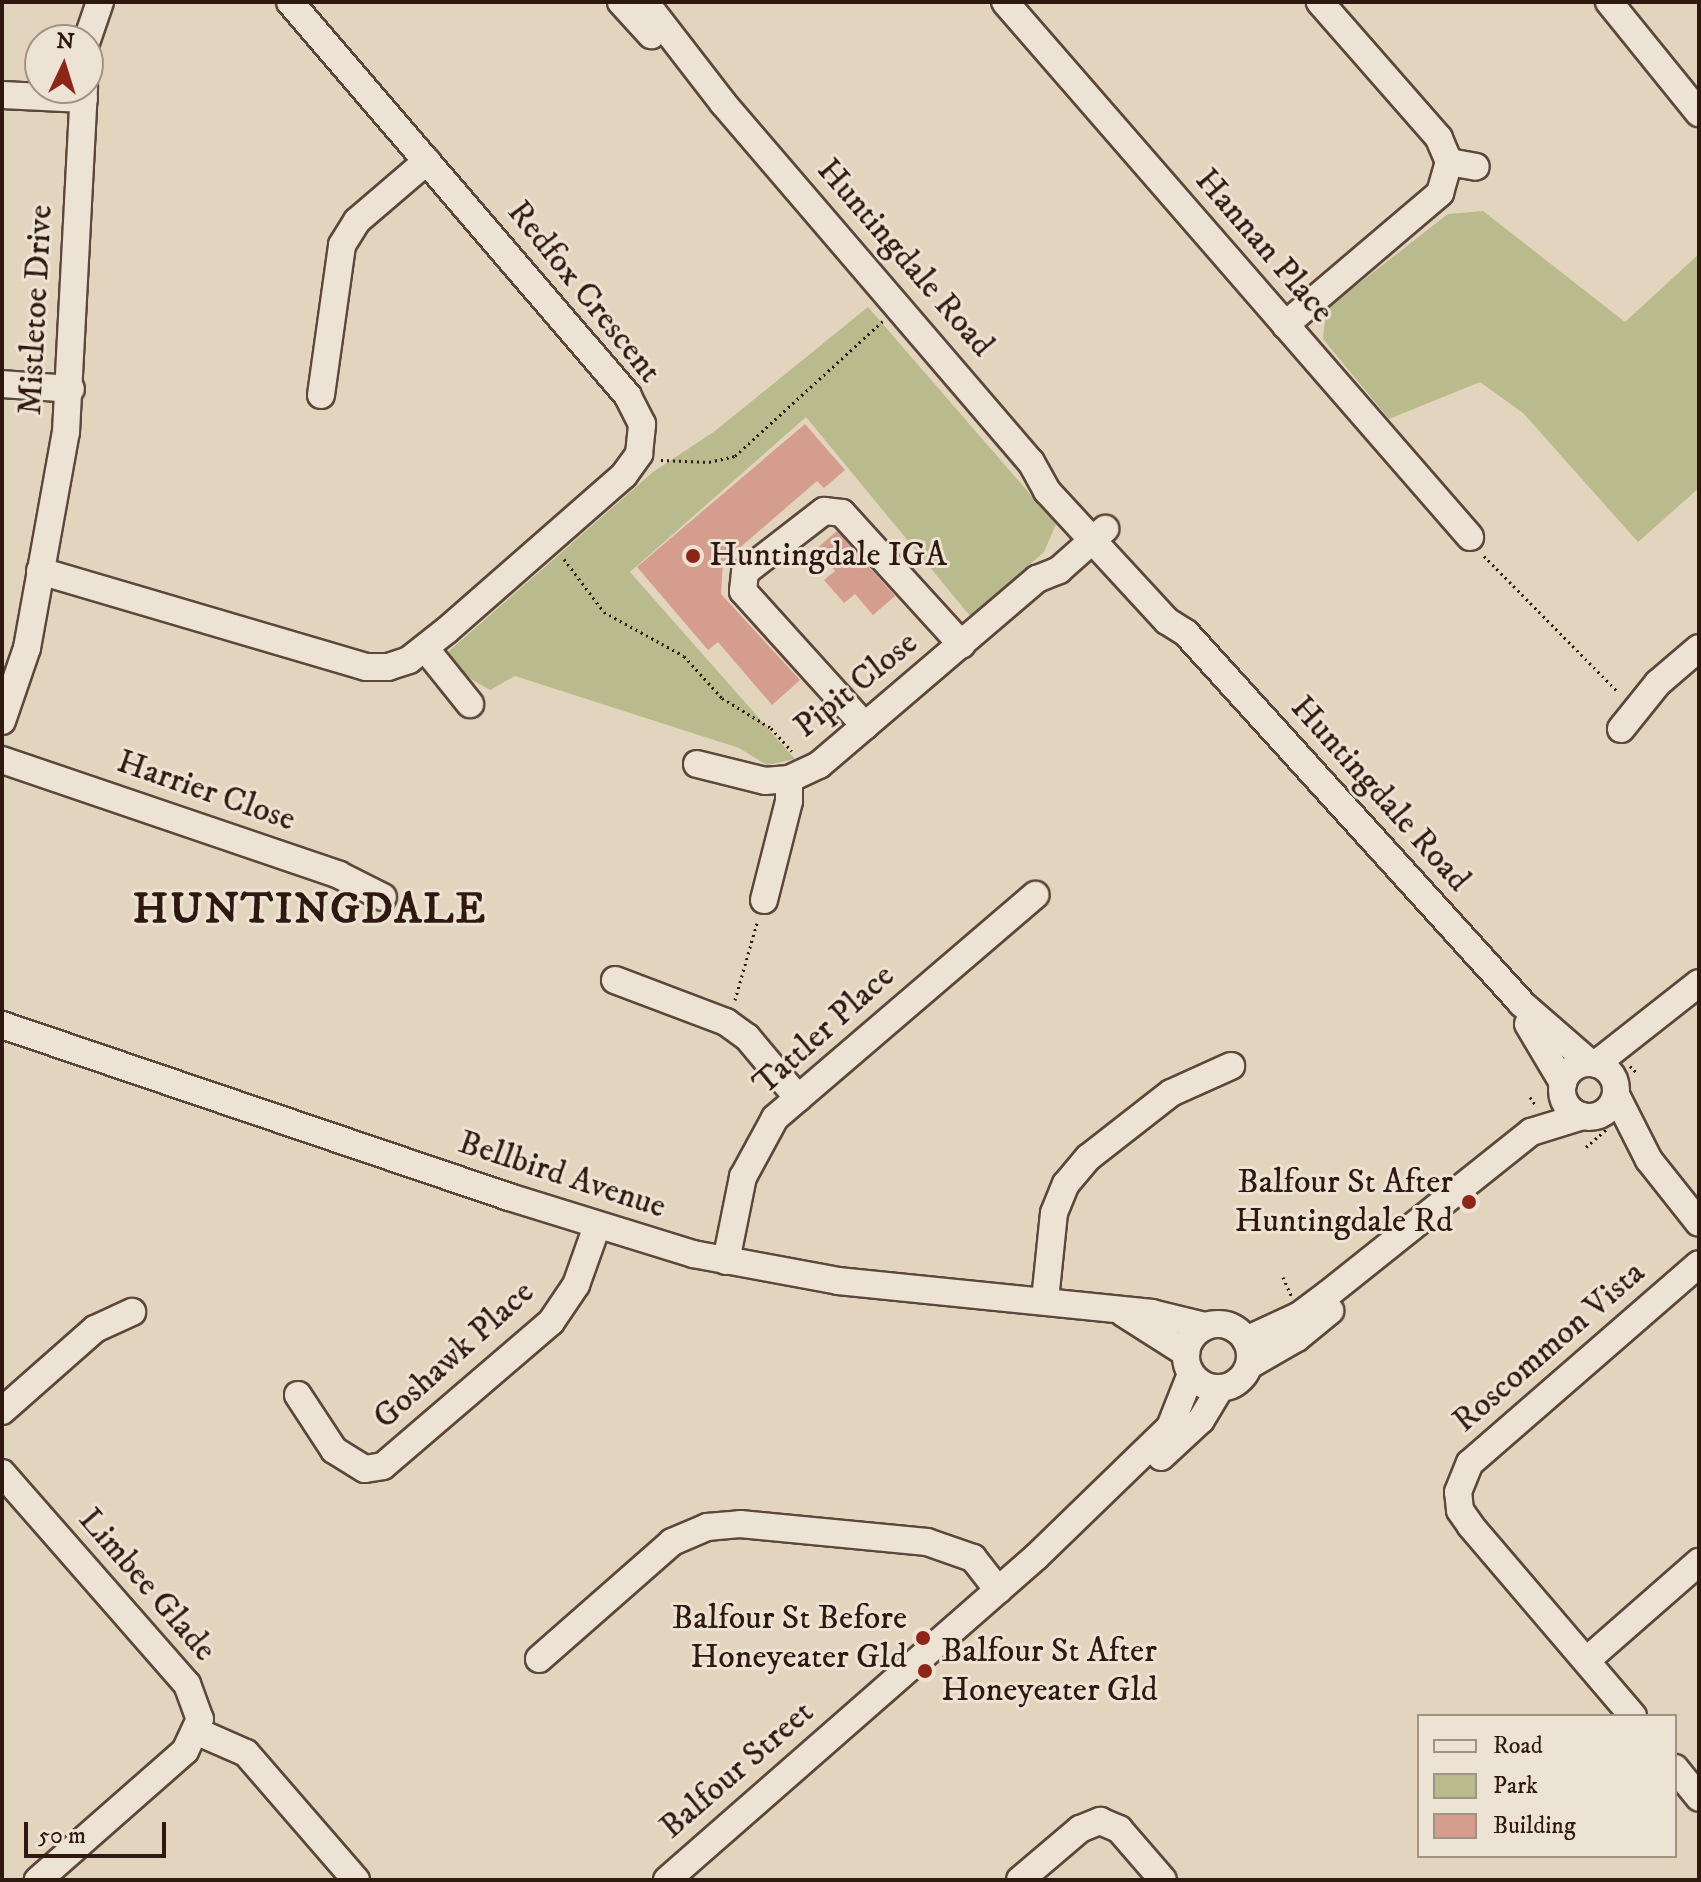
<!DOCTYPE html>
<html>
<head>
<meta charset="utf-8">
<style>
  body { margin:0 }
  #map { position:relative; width:1701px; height:1882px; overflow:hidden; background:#e3d4bd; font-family:"IM FELL DW Pica",serif }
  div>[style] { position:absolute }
  .green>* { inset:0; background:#b9bb8d }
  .building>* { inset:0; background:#d59d8e }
  .path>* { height:3px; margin-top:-1.5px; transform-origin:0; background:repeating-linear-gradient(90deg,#2e1810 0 2px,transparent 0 6px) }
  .roads { filter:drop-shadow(2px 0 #5b473b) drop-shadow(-2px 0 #5b473b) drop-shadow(0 2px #5b473b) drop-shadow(0 -2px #5b473b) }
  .minor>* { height:26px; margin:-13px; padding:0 13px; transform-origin:13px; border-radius:13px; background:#ede3d4 }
  .minor>.ring { margin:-13px; padding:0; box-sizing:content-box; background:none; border:26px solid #ede3d4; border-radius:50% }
  .dots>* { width:22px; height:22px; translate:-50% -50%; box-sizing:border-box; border:4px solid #ede3d4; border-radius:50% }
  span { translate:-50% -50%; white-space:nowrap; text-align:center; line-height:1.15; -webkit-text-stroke:6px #ede3d4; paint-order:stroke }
  .street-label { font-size:34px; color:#2e1810 }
  .poi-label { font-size:34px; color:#2e1810 }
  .left { translate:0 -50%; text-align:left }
  .right { translate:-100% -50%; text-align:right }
  .district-label { font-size:42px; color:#2e1810; font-weight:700; letter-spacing:2px }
  .frame { position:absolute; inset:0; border:4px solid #2e1810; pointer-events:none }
  .legend { position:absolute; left:1417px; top:1714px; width:260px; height:144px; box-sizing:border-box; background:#ede3d4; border:2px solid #a19286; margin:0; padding:10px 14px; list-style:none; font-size:24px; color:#2e1810 }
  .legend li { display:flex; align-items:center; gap:16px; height:40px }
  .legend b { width:40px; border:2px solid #a19286 }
  .north { position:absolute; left:24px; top:24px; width:80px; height:80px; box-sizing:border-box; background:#ede3d4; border:2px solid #a19286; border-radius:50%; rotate:4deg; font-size:22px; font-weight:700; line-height:32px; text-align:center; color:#2e1810 }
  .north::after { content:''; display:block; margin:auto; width:28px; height:36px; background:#8f2418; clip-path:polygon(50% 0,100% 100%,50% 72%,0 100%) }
  .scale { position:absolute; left:24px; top:1822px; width:142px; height:36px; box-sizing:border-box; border:4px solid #2e1810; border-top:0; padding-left:10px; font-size:24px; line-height:28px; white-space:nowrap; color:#2e1810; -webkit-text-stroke:6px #ede3d4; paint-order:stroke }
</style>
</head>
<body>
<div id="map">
  <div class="green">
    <div style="clip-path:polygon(1483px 211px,1625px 322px,1699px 254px,1699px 488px,1638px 542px,1523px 413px,1480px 382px,1389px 419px,1323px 339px,1326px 309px,1448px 214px)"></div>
    <div style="clip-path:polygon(868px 307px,1056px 524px,1044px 552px,970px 616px,806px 417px,630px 572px,795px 759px,767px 765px,739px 748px,515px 676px,490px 690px,461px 673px,448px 652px,653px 472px,715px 431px)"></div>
  </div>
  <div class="building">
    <div style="clip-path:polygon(805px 424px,845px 470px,824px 488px,817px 481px,723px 562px,721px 594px,800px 680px,772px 705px,718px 642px,708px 650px,637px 567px)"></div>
    <div style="clip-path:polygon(837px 531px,895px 596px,873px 615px,855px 594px,844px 603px,824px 580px,835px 571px,816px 549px)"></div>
  </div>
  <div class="path">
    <div style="left:661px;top:460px;width:48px;rotate:2.4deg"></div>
    <div style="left:709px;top:462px;width:27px;rotate:-13deg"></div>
    <div style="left:735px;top:456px;width:200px;rotate:-42.4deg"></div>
    <div style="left:1484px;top:556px;width:192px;rotate:45.4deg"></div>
    <div style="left:564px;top:559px;width:66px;rotate:53deg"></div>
    <div style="left:604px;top:612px;width:91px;rotate:28.8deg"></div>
    <div style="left:684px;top:656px;width:57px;rotate:47.9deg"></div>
    <div style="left:722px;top:698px;width:57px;rotate:31.5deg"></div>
    <div style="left:771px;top:728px;width:31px;rotate:48deg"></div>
    <div style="left:735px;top:1000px;width:80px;rotate:-74.1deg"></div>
    <div style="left:1630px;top:1066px;width:11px;rotate:45deg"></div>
    <div style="left:1530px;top:1097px;width:12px;rotate:55deg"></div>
    <div style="left:1586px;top:1147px;width:28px;rotate:-41deg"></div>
    <div style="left:1283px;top:1277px;width:20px;rotate:66deg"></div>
  </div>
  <div class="roads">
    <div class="minor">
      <div style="left:621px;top:2px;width:45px;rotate:47.7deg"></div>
      <div style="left:645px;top:2px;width:128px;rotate:52.3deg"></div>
      <div style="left:723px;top:103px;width:473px;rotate:49.4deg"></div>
      <div style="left:1031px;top:462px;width:33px;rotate:61deg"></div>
      <div style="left:1047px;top:491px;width:177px;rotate:47.3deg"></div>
      <div style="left:1167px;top:621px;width:22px;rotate:32deg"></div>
      <div style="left:1186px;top:633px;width:499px;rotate:47.8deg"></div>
      <div style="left:1521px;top:1003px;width:91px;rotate:41deg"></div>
      <div style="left:1005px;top:2px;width:709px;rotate:49deg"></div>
      <div style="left:1609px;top:2px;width:143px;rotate:51deg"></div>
      <div style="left:87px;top:40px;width:40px;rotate:-71.1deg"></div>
      <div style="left:2px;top:95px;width:82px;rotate:2.8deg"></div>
      <div style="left:1449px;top:162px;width:27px;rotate:10deg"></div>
      <div style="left:1285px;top:325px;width:204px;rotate:-40.4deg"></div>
      <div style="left:1440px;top:193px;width:32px;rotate:-74deg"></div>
      <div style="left:1449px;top:162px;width:26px;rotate:-113deg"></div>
      <div style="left:1439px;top:138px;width:181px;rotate:-131.2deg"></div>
      <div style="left:2px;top:384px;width:69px;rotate:4.1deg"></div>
      <div style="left:321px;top:395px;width:151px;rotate:-82deg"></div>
      <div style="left:342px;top:245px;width:28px;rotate:-58deg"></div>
      <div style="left:357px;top:221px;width:92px;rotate:-40.6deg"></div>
      <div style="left:40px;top:571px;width:340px;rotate:16.4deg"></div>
      <div style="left:366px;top:667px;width:22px"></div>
      <div style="left:388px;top:667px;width:22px;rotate:-18deg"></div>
      <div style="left:409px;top:660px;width:48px;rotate:-38.3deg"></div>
      <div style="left:447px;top:630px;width:235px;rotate:-41.2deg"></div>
      <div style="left:624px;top:475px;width:26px;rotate:-54deg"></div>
      <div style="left:639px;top:454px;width:30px;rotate:-84deg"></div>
      <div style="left:642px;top:424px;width:31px;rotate:-117deg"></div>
      <div style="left:628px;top:396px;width:519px;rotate:-130.63deg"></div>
      <div style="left:425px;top:648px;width:72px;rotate:51.2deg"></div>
      <div style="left:2px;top:721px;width:77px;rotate:-71.1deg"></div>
      <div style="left:27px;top:648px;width:219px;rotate:-79.8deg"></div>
      <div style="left:66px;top:432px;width:344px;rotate:-87deg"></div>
      <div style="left:865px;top:726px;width:182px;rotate:-132.1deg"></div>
      <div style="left:743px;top:591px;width:19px;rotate:-84deg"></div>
      <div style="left:745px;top:572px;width:100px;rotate:-37.7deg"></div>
      <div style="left:824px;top:511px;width:18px;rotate:6deg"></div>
      <div style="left:842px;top:513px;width:178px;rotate:47.7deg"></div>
      <div style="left:1621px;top:729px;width:59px;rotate:-51.2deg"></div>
      <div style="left:1658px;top:683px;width:54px;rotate:-40.5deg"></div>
      <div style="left:2px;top:760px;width:356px;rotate:18.8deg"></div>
      <div style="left:339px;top:875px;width:49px;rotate:26.6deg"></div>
      <div style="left:697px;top:764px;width:70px;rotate:14deg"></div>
      <div style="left:765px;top:781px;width:24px;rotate:-5deg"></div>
      <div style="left:789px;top:779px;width:33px;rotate:-25deg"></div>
      <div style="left:819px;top:765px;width:287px;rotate:-40.5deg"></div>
      <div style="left:1037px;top:579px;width:24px;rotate:-22deg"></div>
      <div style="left:1059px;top:570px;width:62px;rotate:-41.7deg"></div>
      <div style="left:764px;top:900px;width:102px;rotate:-75.8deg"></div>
      <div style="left:789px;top:801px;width:22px;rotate:-90deg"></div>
      <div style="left:615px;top:980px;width:119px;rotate:20.7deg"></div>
      <div style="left:726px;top:1022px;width:26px;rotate:36deg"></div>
      <div style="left:747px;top:1037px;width:80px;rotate:50.1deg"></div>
      <div style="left:1528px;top:1024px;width:69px;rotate:59.3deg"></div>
      <div style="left:2px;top:1025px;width:535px;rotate:18.74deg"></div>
      <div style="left:509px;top:1197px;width:193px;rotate:17.2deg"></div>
      <div style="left:693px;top:1254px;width:147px;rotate:10.5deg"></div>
      <div style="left:838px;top:1281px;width:316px;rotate:5.8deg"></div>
      <div style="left:1152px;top:1313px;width:55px;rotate:13.8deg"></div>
      <div class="ring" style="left:1562px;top:1063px;width:28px;height:28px"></div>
      <div style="left:1596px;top:1064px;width:131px;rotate:-38.2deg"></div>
      <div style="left:1616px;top:1095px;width:73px;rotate:63.1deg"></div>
      <div style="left:1649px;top:1160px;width:80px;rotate:51.6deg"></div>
      <div style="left:726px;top:1261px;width:86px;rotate:-78.6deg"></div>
      <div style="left:743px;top:1177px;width:67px;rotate:-61.5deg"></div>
      <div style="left:775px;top:1118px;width:343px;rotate:-40.6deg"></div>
      <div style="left:1045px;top:1300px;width:87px;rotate:-84.1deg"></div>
      <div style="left:1054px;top:1213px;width:31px;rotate:-68deg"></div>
      <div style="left:1066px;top:1184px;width:35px;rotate:-50deg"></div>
      <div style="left:1089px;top:1157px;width:104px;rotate:-38deg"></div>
      <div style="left:1171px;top:1093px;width:66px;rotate:-24.2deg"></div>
      <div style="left:1123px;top:1313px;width:75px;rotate:32.4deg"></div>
      <div class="ring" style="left:1186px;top:1324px;width:38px;height:38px"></div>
      <div style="left:1246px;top:1340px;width:60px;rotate:-24.8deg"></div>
      <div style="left:1300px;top:1315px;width:35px;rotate:-37deg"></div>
      <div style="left:1328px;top:1294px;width:260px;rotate:-38.6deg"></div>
      <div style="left:1531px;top:1132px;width:54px;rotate:-17.1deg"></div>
      <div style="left:1250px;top:1365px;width:54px;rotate:-29.9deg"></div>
      <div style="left:1297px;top:1338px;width:43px;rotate:-39.3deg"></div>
      <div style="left:298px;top:1395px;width:66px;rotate:56.8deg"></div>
      <div style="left:334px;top:1450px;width:36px;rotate:32deg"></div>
      <div style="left:365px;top:1469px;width:18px;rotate:-9deg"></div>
      <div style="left:383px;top:1466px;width:221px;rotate:-40.6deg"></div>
      <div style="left:551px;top:1322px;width:45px;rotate:-56deg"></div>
      <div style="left:576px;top:1285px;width:63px;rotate:-70.4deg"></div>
      <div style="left:2px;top:1411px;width:124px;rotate:-41.4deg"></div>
      <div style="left:95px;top:1329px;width:41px;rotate:-24.7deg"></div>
      <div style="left:1161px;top:1457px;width:54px;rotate:-42.8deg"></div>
      <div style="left:1201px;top:1420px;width:37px;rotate:-59deg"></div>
      <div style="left:2px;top:1473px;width:281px;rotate:48.8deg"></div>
      <div style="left:187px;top:1684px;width:37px;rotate:70deg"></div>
      <div style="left:200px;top:1719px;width:35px;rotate:115deg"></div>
      <div style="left:185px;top:1751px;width:196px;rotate:138.7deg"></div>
      <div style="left:539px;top:1659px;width:177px;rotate:-41.3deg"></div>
      <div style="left:672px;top:1542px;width:38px;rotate:-23deg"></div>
      <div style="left:707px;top:1527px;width:33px;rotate:-5deg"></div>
      <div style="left:740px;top:1524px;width:188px;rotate:5.5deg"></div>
      <div style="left:927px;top:1542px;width:49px;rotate:19.2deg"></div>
      <div style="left:973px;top:1558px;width:41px;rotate:52deg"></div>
      <div style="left:1587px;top:1660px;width:149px;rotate:-41.2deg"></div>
      <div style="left:1633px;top:1716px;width:250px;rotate:-130.5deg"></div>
      <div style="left:1471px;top:1526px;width:19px;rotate:-125deg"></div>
      <div style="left:1460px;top:1510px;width:18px;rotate:-96deg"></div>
      <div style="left:1458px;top:1492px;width:31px;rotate:-68deg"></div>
      <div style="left:1470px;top:1463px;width:303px;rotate:-41deg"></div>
      <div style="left:198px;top:1732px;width:52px;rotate:23.6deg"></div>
      <div style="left:246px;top:1753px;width:168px;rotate:49.1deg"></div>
      <div style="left:1675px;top:1768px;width:38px;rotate:51deg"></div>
      <div style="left:667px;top:1880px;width:490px;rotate:-41.2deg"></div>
      <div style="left:1036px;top:1557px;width:187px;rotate:-44.1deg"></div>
      <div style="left:1170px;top:1427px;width:57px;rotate:-68.4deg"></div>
      <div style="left:1020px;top:1880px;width:79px;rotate:-40.4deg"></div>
      <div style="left:1080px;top:1829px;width:22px;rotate:-22deg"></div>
      <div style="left:1100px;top:1821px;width:21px;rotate:23deg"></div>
      <div style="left:1119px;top:1829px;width:67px;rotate:49.2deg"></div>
    </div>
  </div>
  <div class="dots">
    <div style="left:693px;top:556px;background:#8f2418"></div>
    <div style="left:1469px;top:1202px;background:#8f2418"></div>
    <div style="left:923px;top:1638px;background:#8f2418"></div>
    <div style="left:925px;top:1671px;background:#8f2418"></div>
  </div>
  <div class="street-label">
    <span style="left:1264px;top:246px;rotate:49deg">Hannan Place</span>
    <span style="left:905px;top:258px;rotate:49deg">Huntingdale Road</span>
    <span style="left:584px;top:292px;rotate:51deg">Redfox Crescent</span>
    <span style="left:36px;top:310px;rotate:-87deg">Mistletoe Drive</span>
    <span style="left:856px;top:685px;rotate:-39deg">Pipit Close</span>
    <span style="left:206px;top:791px;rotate:19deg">Harrier Close</span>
    <span style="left:1380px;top:794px;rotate:48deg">Huntingdale Road</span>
    <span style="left:824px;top:1030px;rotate:-42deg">Tattler Place</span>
    <span style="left:562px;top:1175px;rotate:18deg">Bellbird Avenue</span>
    <span style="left:1549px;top:1347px;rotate:-41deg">Roscommon Vista</span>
    <span style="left:454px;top:1355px;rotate:-42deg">Goshawk Place</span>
    <span style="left:147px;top:1585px;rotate:49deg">Limbee Glade</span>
    <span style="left:737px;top:1770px;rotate:-41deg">Balfour Street</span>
  </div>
  <div class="poi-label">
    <span class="left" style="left:709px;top:556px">Huntingdale IGA</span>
    <span class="right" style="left:1453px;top:1202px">Balfour St After<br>Huntingdale Rd</span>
    <span class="right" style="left:907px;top:1638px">Balfour St Before<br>Honeyeater Gld</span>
    <span class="left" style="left:941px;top:1671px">Balfour St After<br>Honeyeater Gld</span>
  </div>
  <div class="district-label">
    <span style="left:310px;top:910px">HUNTINGDALE</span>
  </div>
  <div class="frame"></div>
  <ul class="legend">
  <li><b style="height:10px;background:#ede3d4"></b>Road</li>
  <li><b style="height:22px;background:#b9bb8d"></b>Park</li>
  <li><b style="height:22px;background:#d59d8e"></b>Building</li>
  </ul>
  <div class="north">N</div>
  <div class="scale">50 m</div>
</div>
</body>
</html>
